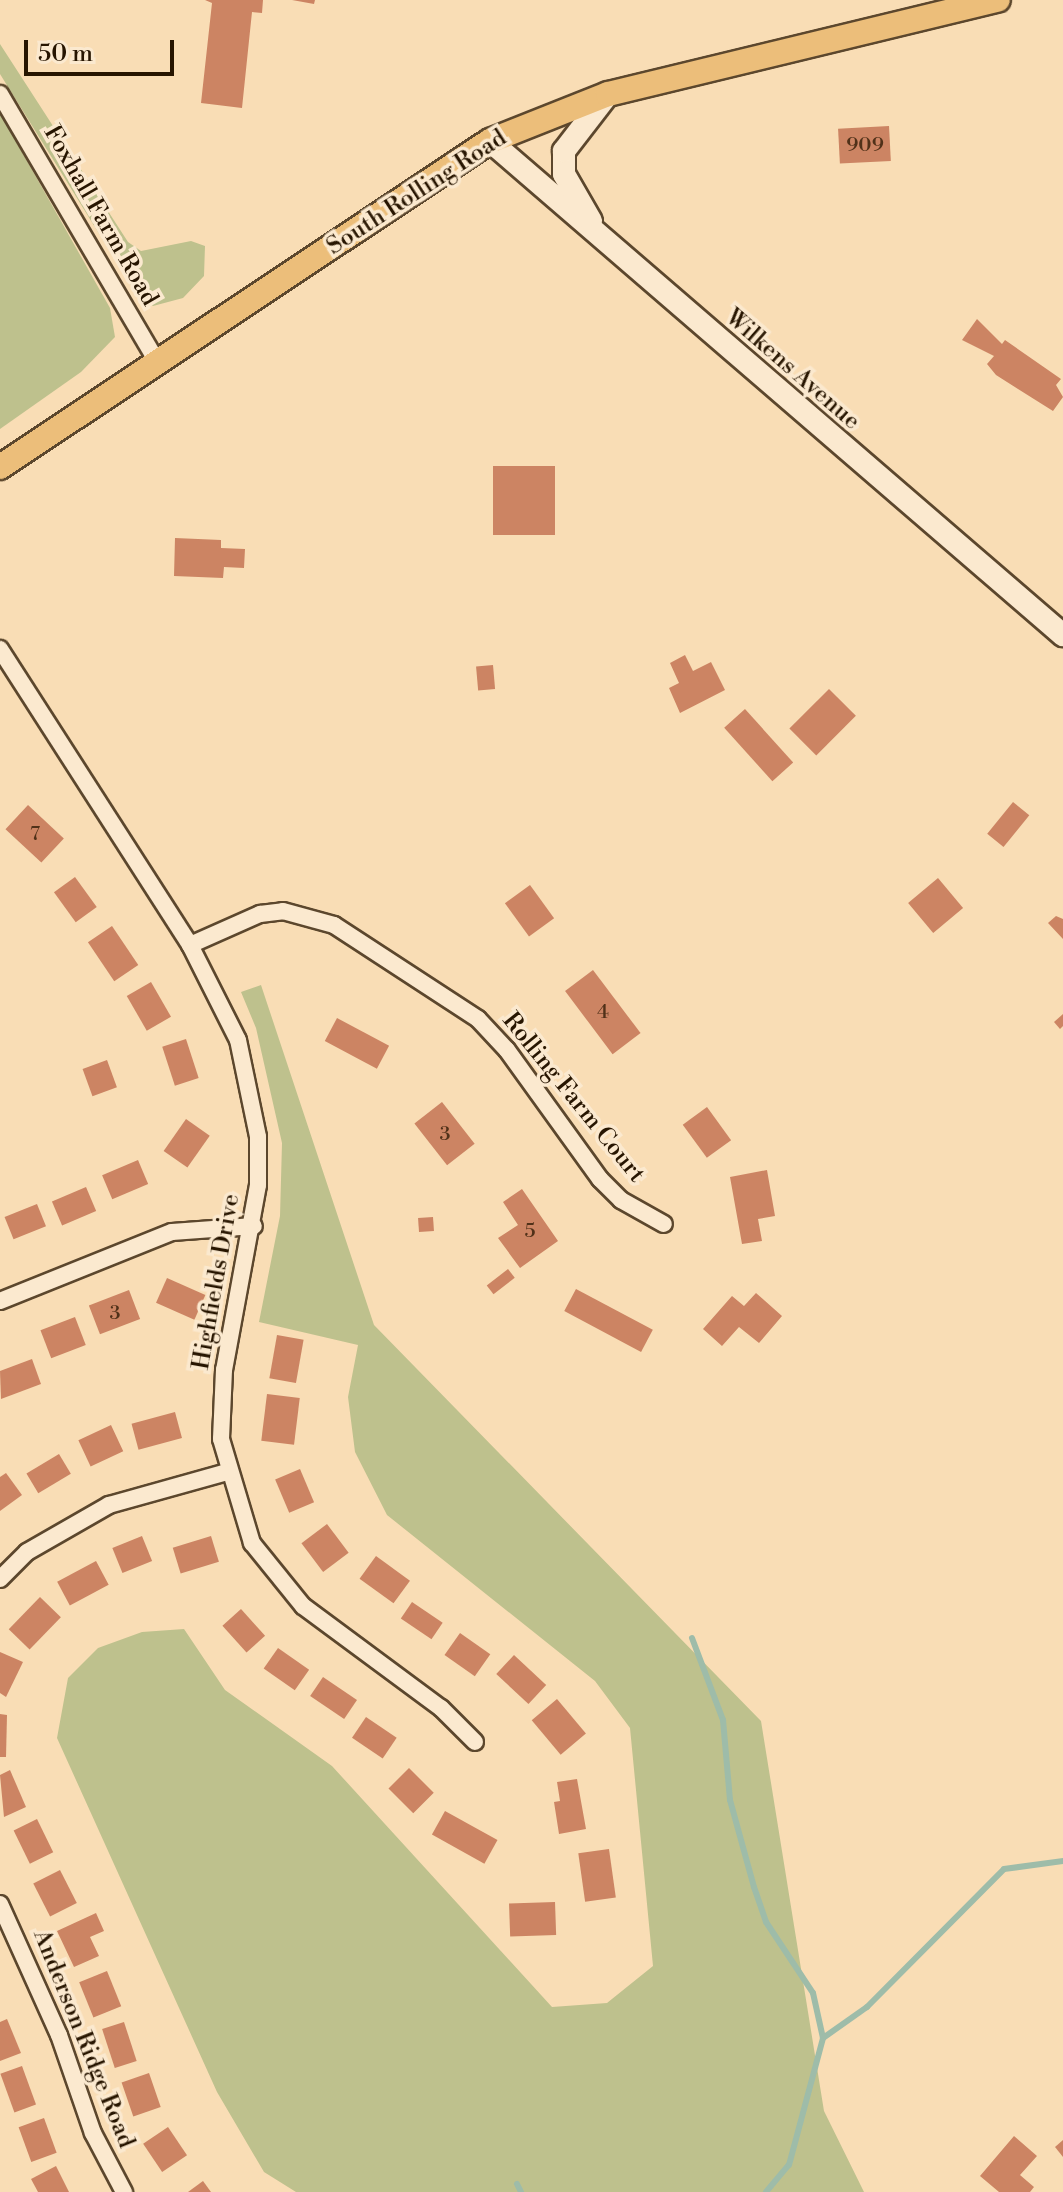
<!DOCTYPE html>
<html>
<head>
<meta charset="utf-8">
<style>
  body { margin:0 }
  #map { position:relative; width:1063px; height:2192px; overflow:hidden; background:#f9ddb5; font-family:"Libre Bodoni",serif }
  div>[style] { position:absolute }
  .green>* { inset:0; background:#bec18d }
  .stream>* { height:6px; margin:-3px; padding:0 3px; transform-origin:3px; border-radius:3px; background:#9ebca9 }
  .building>* { inset:0; background:#cc8463; transform-origin:0 0 }
  .roads { filter:drop-shadow(2px 0 #5c472d) drop-shadow(-2px 0 #5c472d) drop-shadow(0 2px #5c472d) drop-shadow(0 -2px #5c472d) }
  .minor>* { height:16px; margin:-8px; padding:0 8px; transform-origin:8px; border-radius:8px; background:#fbe9cf }
  .secondary>* { height:22px; margin:-11px; padding:0 11px; transform-origin:11px; border-radius:11px; background:#fbe9cf }
  .primary>* { height:24px; margin:-12px; padding:0 12px; transform-origin:12px; border-radius:12px; background:#ecbe7a }
  span { translate:-50% -50%; white-space:nowrap; text-align:center; line-height:1.15; -webkit-text-stroke:7px #fbe9cf; paint-order:stroke }
  .number-label { font-size:20px; color:#503119 }
  .number-label span { -webkit-text-stroke-width:0 }
  .street-label { font-size:24px; color:#271500 }
  .scale { position:absolute; left:24px; top:40px; width:150px; height:36px; box-sizing:border-box; border:4px solid #271500; border-top:0; padding-left:10px; font-size:24px; line-height:28px; white-space:nowrap; color:#271500; -webkit-text-stroke:6px #fbe9cf; paint-order:stroke }
</style>
</head>
<body>
<div id="map">
  <div class="green">
    <div style="clip-path:polygon(0 44px,128px 242px,141px 251px,191px 241px,205px 246px,204px 276px,183px 298px,153px 306px,137px 295px,0 74px)"></div>
    <div style="clip-path:polygon(0 113px,110px 308px,115px 337px,81px 372px,0 429px)"></div>
    <div style="clip-path:polygon(261px 985px,374px 1325px,761px 1721px,824px 2111px,864px 2192px,296px 2192px,264px 2172px,217px 2092px,57px 1738px,68px 1678px,98px 1648px,142px 1632px,184px 1629px,225px 1690px,332px 1766px,552px 2007px,607px 2003px,653px 1966px,630px 1728px,595px 1681px,387px 1515px,355px 1452px,348px 1397px,358px 1345px,259px 1322px,280px 1216px,282px 1143px,256px 1028px,241px 992px)"></div>
  </div>
  <div class="stream">
    <div style="left:692px;top:1638px;width:88px;rotate:69.3deg"></div>
    <div style="left:723px;top:1720px;width:80px;rotate:85deg"></div>
    <div style="left:730px;top:1800px;width:90px;rotate:74.6deg"></div>
    <div style="left:754px;top:1887px;width:37px;rotate:71deg"></div>
    <div style="left:766px;top:1922px;width:85px;rotate:56.5deg"></div>
    <div style="left:813px;top:1993px;width:46px;rotate:77.5deg"></div>
    <div style="left:517px;top:2184px;width:9px;rotate:63deg"></div>
    <div style="left:766px;top:2192px;width:35px;rotate:-50deg"></div>
    <div style="left:789px;top:2165px;width:131px;rotate:-75deg"></div>
    <div style="left:823px;top:2038px;width:54px;rotate:-35.2deg"></div>
    <div style="left:867px;top:2007px;width:194px;rotate:-45.2deg"></div>
    <div style="left:1004px;top:1869px;width:60px;rotate:-7.7deg"></div>
  </div>
  <div class="building">
    <div style="clip-path:polygon(205px 0,263px 0,262px 13px,252px 12px,242px 108px,201px 103px,212px 3px)"></div>
    <div style="clip-path:polygon(292px 0,315px 0,314px 4px)"></div>
    <div style="left:889px;top:126px;width:35px;height:51px;rotate:87deg"></div>
    <div style="clip-path:polygon(977px 319px,1002px 344px,1005px 340px,1061px 379px,1056px 385px,1063px 397px,1053px 411px,996px 375px,987px 364px,994px 356px,962px 340px)"></div>
    <div style="left:493px;top:466px;width:62px;height:69px"></div>
    <div style="clip-path:polygon(175px 538px,221px 540px,221px 548px,245px 549px,244px 568px,224px 567px,223px 578px,174px 576px)"></div>
    <div style="clip-path:polygon(685px 655px,693px 671px,711px 662px,725px 690px,680px 713px,669px 688px,679px 683px,670px 663px)"></div>
    <div style="left:493px;top:665px;width:24px;height:17px;rotate:85deg"></div>
    <div style="left:829px;top:689px;width:38px;height:56px;rotate:45deg"></div>
    <div style="left:745px;top:709px;width:72px;height:28px;rotate:48deg"></div>
    <div style="left:1013px;top:802px;width:21px;height:41px;rotate:39deg"></div>
    <div style="left:28px;top:805px;width:49px;height:33px;rotate:43deg"></div>
    <div style="left:75px;top:877px;width:37px;height:26px;rotate:54deg"></div>
    <div style="left:938px;top:878px;width:39px;height:39px;rotate:50deg"></div>
    <div style="left:530px;top:885px;width:41px;height:31px;rotate:54deg"></div>
    <div style="clip-path:polygon(1056px 916px,1063px 919px,1063px 939px,1048px 923px)"></div>
    <div style="left:112px;top:926px;width:47px;height:29px;rotate:56deg"></div>
    <div style="left:593px;top:970px;width:79px;height:35px;rotate:53deg"></div>
    <div style="left:151px;top:982px;width:40px;height:28px;rotate:60deg"></div>
    <div style="clip-path:polygon(1063px 1014px,1063px 1026px,1060px 1029px,1054px 1022px)"></div>
    <div style="left:337px;top:1018px;width:59px;height:26px;rotate:28deg"></div>
    <div style="left:186px;top:1039px;width:41px;height:25px;rotate:72deg"></div>
    <div style="left:107px;top:1060px;width:29px;height:26px;rotate:70deg"></div>
    <div style="left:442px;top:1102px;width:53px;height:35px;rotate:52deg"></div>
    <div style="left:707px;top:1107px;width:41px;height:30px;rotate:54deg"></div>
    <div style="left:186px;top:1119px;width:29px;height:39px;rotate:35deg"></div>
    <div style="left:138px;top:1160px;width:26px;height:39px;rotate:67deg"></div>
    <div style="clip-path:polygon(767px 1170px,775px 1216px,758px 1219px,762px 1241px,742px 1244px,730px 1177px)"></div>
    <div style="left:86px;top:1187px;width:26px;height:37px;rotate:67deg"></div>
    <div style="clip-path:polygon(522px 1189px,558px 1241px,520px 1268px,498px 1238px,518px 1225px,503px 1202px)"></div>
    <div style="left:37px;top:1204px;width:24px;height:35px;rotate:68deg"></div>
    <div style="left:433px;top:1217px;width:14px;height:15px;rotate:86deg"></div>
    <div style="left:508px;top:1269px;width:11px;height:27px;rotate:52deg"></div>
    <div style="left:167px;top:1278px;width:42px;height:27px;rotate:24deg"></div>
    <div style="left:576px;top:1289px;width:87px;height:25px;rotate:28deg"></div>
    <div style="left:129px;top:1290px;width:31px;height:43px;rotate:69deg"></div>
    <div style="clip-path:polygon(756px 1293px,782px 1316px,759px 1343px,739px 1327px,722px 1346px,703px 1329px,732px 1296px,744px 1306px)"></div>
    <div style="left:75px;top:1317px;width:30px;height:37px;rotate:69deg"></div>
    <div style="left:277px;top:1335px;width:27px;height:44px;rotate:10deg"></div>
    <div style="clip-path:polygon(32px 1359px,41px 1384px,1px 1399px,0 1371px)"></div>
    <div style="left:267px;top:1394px;width:33px;height:47px;rotate:7deg"></div>
    <div style="left:175px;top:1412px;width:27px;height:45px;rotate:75deg"></div>
    <div style="left:111px;top:1425px;width:29px;height:36px;rotate:65deg"></div>
    <div style="left:59px;top:1454px;width:23px;height:38px;rotate:59deg"></div>
    <div style="left:300px;top:1469px;width:36px;height:27px;rotate:67deg"></div>
    <div style="clip-path:polygon(6px 1473px,22px 1495px,0 1511px,0 1477px)"></div>
    <div style="left:327px;top:1524px;width:36px;height:32px;rotate:53deg"></div>
    <div style="left:142px;top:1536px;width:27px;height:32px;rotate:68deg"></div>
    <div style="left:211px;top:1536px;width:27px;height:40px;rotate:73deg"></div>
    <div style="left:376px;top:1556px;width:42px;height:28px;rotate:36deg"></div>
    <div style="left:96px;top:1561px;width:27px;height:44px;rotate:62deg"></div>
    <div style="left:40px;top:1597px;width:29px;height:45px;rotate:44deg"></div>
    <div style="left:412px;top:1602px;width:37px;height:20px;rotate:34deg"></div>
    <div style="left:241px;top:1609px;width:36px;height:25px;rotate:48deg"></div>
    <div style="left:460px;top:1633px;width:37px;height:27px;rotate:35deg"></div>
    <div style="left:278px;top:1648px;width:38px;height:25px;rotate:35deg"></div>
    <div style="clip-path:polygon(0 1652px,23px 1662px,6px 1697px,0 1693px)"></div>
    <div style="left:514px;top:1655px;width:44px;height:26px;rotate:43deg"></div>
    <div style="left:323px;top:1677px;width:41px;height:23px;rotate:34deg"></div>
    <div style="left:557px;top:1699px;width:45px;height:33px;rotate:50deg"></div>
    <div style="clip-path:polygon(0 1714px,7px 1715px,6px 1757px,0 1757px)"></div>
    <div style="left:366px;top:1717px;width:37px;height:25px;rotate:34deg"></div>
    <div style="left:409px;top:1768px;width:35px;height:29px;rotate:45deg"></div>
    <div style="clip-path:polygon(10px 1770px,26px 1807px,4px 1817px,0 1775px)"></div>
    <div style="clip-path:polygon(577px 1779px,586px 1829px,559px 1834px,554px 1802px,560px 1801px,557px 1782px)"></div>
    <div style="left:445px;top:1811px;width:60px;height:27px;rotate:29deg"></div>
    <div style="left:37px;top:1819px;width:37px;height:26px;rotate:64deg"></div>
    <div style="left:609px;top:1849px;width:49px;height:31px;rotate:82deg"></div>
    <div style="left:60px;top:1870px;width:37px;height:30px;rotate:63deg"></div>
    <div style="left:555px;top:1902px;width:33px;height:46px;rotate:88deg"></div>
    <div style="clip-path:polygon(96px 1913px,104px 1931px,90px 1937px,99px 1956px,74px 1967px,57px 1931px)"></div>
    <div style="left:107px;top:1971px;width:38px;height:30px;rotate:68deg"></div>
    <div style="clip-path:polygon(7px 2019px,21px 2053px,0 2061px,0 2022px)"></div>
    <div style="left:124px;top:2022px;width:41px;height:23px;rotate:72deg"></div>
    <div style="left:22px;top:2066px;width:41px;height:23px;rotate:70deg"></div>
    <div style="left:149px;top:2073px;width:36px;height:29px;rotate:71deg"></div>
    <div style="left:44px;top:2118px;width:37px;height:27px;rotate:70deg"></div>
    <div style="left:168px;top:2127px;width:34px;height:30px;rotate:56deg"></div>
    <div style="clip-path:polygon(1014px 2136px,1037px 2156px,1020px 2175px,1034px 2187px,1030px 2192px,999px 2192px,980px 2176px)"></div>
    <div style="clip-path:polygon(1063px 2140px,1063px 2157px,1055px 2147px)"></div>
    <div style="clip-path:polygon(56px 2166px,69px 2192px,38px 2192px,31px 2179px)"></div>
    <div style="clip-path:polygon(203px 2181px,211px 2192px,188px 2192px)"></div>
  </div>
  <div class="roads">
    <div class="minor">
      <div style="left:0;top:94px;width:311px;rotate:59.6deg"></div>
      <div style="left:0;top:649px;width:352px;rotate:57.3deg"></div>
      <div style="left:190px;top:945px;width:106px;rotate:63.2deg"></div>
      <div style="left:238px;top:1040px;width:99px;rotate:78.3deg"></div>
      <div style="left:258px;top:1137px;width:48px;rotate:90deg"></div>
      <div style="left:258px;top:1185px;width:188px;rotate:100.4deg"></div>
      <div style="left:224px;top:1370px;width:69px;rotate:92.5deg"></div>
      <div style="left:221px;top:1439px;width:109px;rotate:73.4deg"></div>
      <div style="left:252px;top:1543px;width:81px;rotate:51deg"></div>
      <div style="left:303px;top:1606px;width:172px;rotate:36.5deg"></div>
      <div style="left:441px;top:1708px;width:48px;rotate:45deg"></div>
      <div style="left:190px;top:945px;width:77px;rotate:-23.9deg"></div>
      <div style="left:260px;top:914px;width:23px;rotate:-7deg"></div>
      <div style="left:283px;top:911px;width:53px;rotate:15.4deg"></div>
      <div style="left:334px;top:925px;width:172px;rotate:33.1deg"></div>
      <div style="left:478px;top:1019px;width:42px;rotate:46.9deg"></div>
      <div style="left:507px;top:1050px;width:159px;rotate:54.2deg"></div>
      <div style="left:600px;top:1179px;width:30px;rotate:45deg"></div>
      <div style="left:621px;top:1200px;width:49px;rotate:29.2deg"></div>
      <div style="left:0;top:1301px;width:185px;rotate:-21.9deg"></div>
      <div style="left:172px;top:1232px;width:82px;rotate:-4.2deg"></div>
      <div style="left:0;top:1579px;width:38px;rotate:-45deg"></div>
      <div style="left:27px;top:1552px;width:95px;rotate:-29.8deg"></div>
      <div style="left:109px;top:1505px;width:123px;rotate:-15.6deg"></div>
      <div style="left:0;top:1904px;width:144px;rotate:65.8deg"></div>
      <div style="left:59px;top:2035px;width:104px;rotate:70.9deg"></div>
      <div style="left:93px;top:2133px;width:67px;rotate:62.3deg"></div>
    </div>
    <div class="secondary">
      <div style="left:490px;top:141px;width:757px;rotate:40.77deg"></div>
      <div style="left:591px;top:221px;width:54px;rotate:-119.9deg"></div>
      <div style="left:564px;top:174px;width:23px;rotate:-90deg"></div>
      <div style="left:564px;top:151px;width:72px;rotate:-52.3deg"></div>
    </div>
    <div class="primary">
      <div style="left:0;top:467px;width:589px;rotate:-33.64deg"></div>
      <div style="left:490px;top:141px;width:127px;rotate:-21.7deg"></div>
      <div style="left:608px;top:94px;width:401px;rotate:-13.6deg"></div>
    </div>
  </div>
  <div class="number-label">
    <span style="left:865px;top:145px">909</span>
    <span style="left:35px;top:834px">7</span>
    <span style="left:603px;top:1012px">4</span>
    <span style="left:445px;top:1134px">3</span>
    <span style="left:530px;top:1231px">5</span>
    <span style="left:115px;top:1313px">3</span>
  </div>
  <div class="street-label">
    <span style="left:417px;top:193px;rotate:-33deg">South Rolling Road</span>
    <span style="left:100px;top:216px;rotate:60deg">Foxhall Farm Road</span>
    <span style="left:792px;top:370px;rotate:41deg">Wilkens Avenue</span>
    <span style="left:573px;top:1098px;rotate:51deg">Rolling Farm Court</span>
    <span style="left:217px;top:1282px;rotate:-80deg">Highfields Drive</span>
    <span style="left:83px;top:2039px;rotate:68deg">Anderson Ridge Road</span>
  </div>
  <div class="scale">50 m</div>
</div>
</body>
</html>
